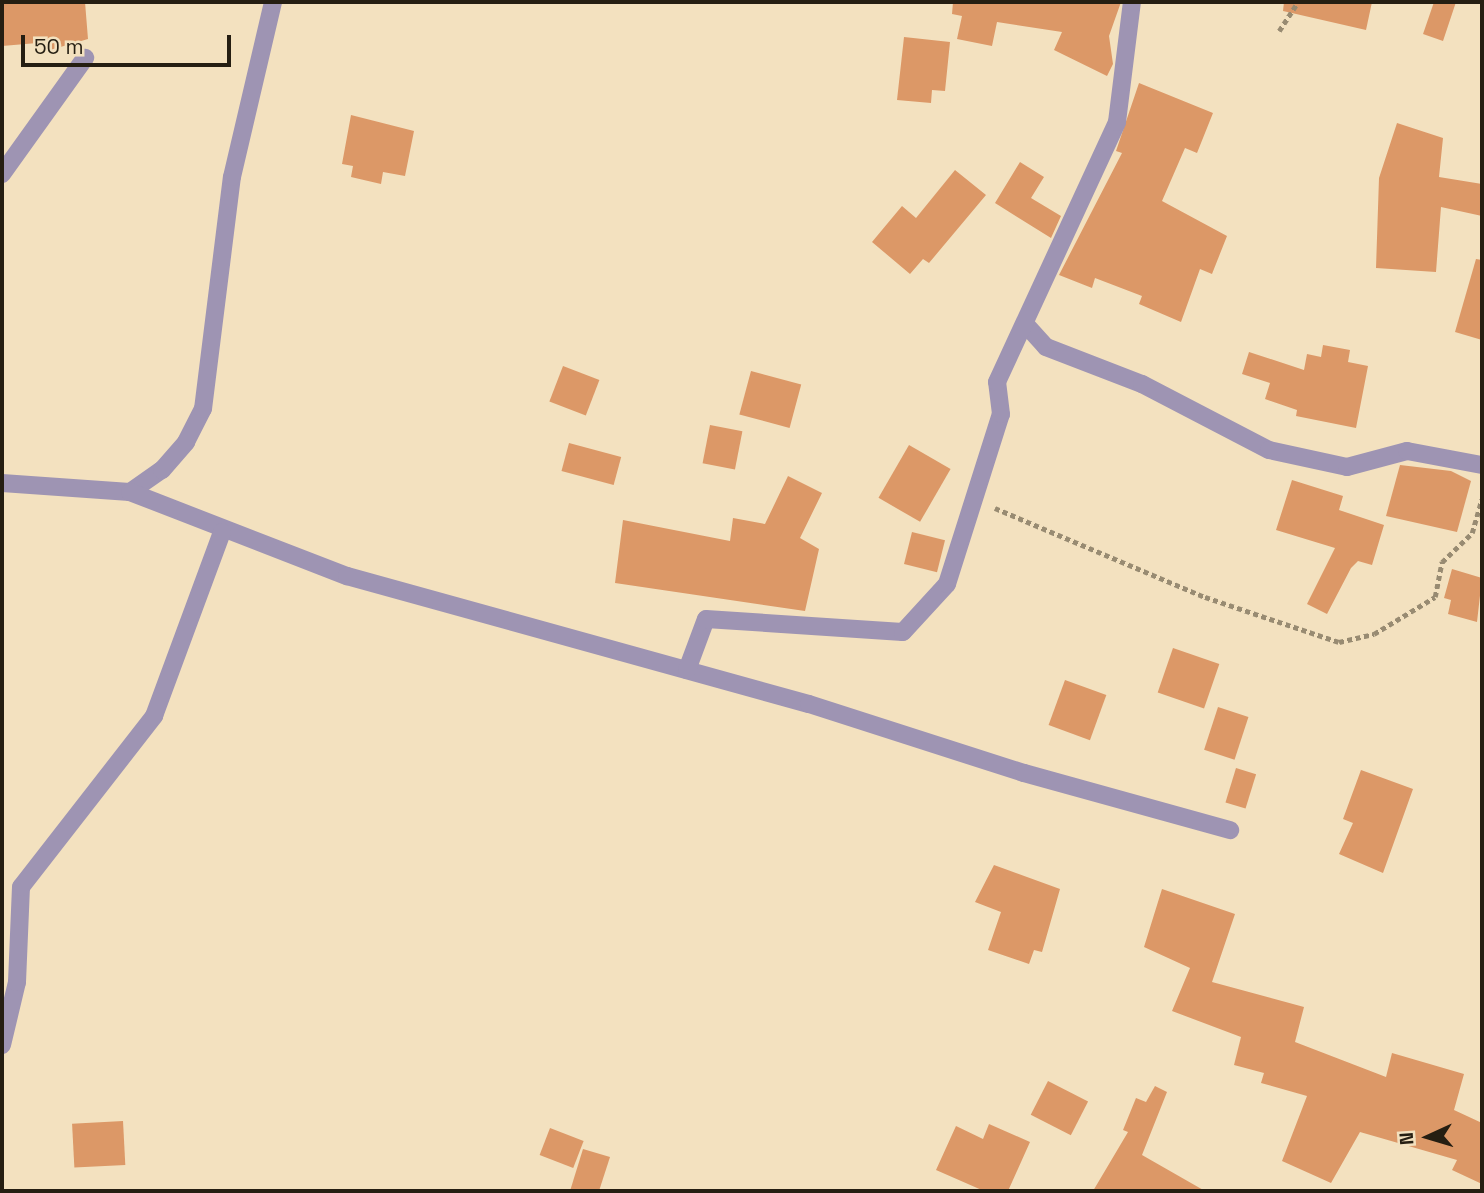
<!DOCTYPE html>
<html>
<head>
<meta charset="utf-8">
<style>
  body { margin:0 }
  #map { position:relative; width:1484px; height:1193px; overflow:hidden; background:#f3e1bf; font-family:"Space Grotesk",sans-serif }
  div>[style] { position:absolute }
  .building>* { inset:0; background:#dc9867; transform-origin:0 0 }
  .path>* { height:4.5px; margin-top:-2.25px; transform-origin:0; background:repeating-linear-gradient(90deg,#988b72 0 5px,transparent 0 8.5px) }
  .minor>* { height:18px; margin:-9px; padding:0 9px; transform-origin:9px; border-radius:9px; background:#9e94b3 }
  span { translate:-50% -50%; white-space:nowrap; text-align:center; line-height:1.15; -webkit-text-stroke:6px #f3e1bf; paint-order:stroke }
  .frame { position:absolute; inset:0; border:4px solid #251e12; pointer-events:none }
  .north { position:absolute; left:1393px; top:1102px; width:70px; height:70px; -webkit-text-stroke:5px #f3e1bf; paint-order:stroke; rotate:266deg; font-size:19px; font-weight:700; line-height:28px; text-align:center; color:#251e12 }
  .north::after { content:''; display:block; margin:auto; width:24px; height:32px; background:#251e12; clip-path:polygon(50% 0,100% 100%,50% 72%,0 100%) }
  .scale { position:absolute; left:21px; top:35px; width:210px; height:32px; box-sizing:border-box; border:4px solid #251e12; border-top:0; padding-left:9px; font-size:21px; line-height:24px; white-space:nowrap; color:#251e12; -webkit-text-stroke:5px #f3e1bf; paint-order:stroke }
</style>
</head>
<body>
<div id="map">
  <div class="building">
    <div style="clip-path:polygon(2px 2px,85px 2px,88px 39px,50px 50px,49px 42px,2px 46px)"></div>
    <div style="clip-path:polygon(953px 2px,1121px 2px,1109px 36px,1113px 64px,1107px 76px,1054px 50px,1062px 32px,997px 22px,992px 46px,957px 39px,962px 16px,952px 14px)"></div>
    <div style="clip-path:polygon(1284px 2px,1372px 2px,1366px 30px,1283px 11px)"></div>
    <div style="clip-path:polygon(1434px 2px,1456px 2px,1443px 41px,1423px 34px)"></div>
    <div style="clip-path:polygon(904px 37px,950px 42px,945px 91px,932px 90px,931px 103px,897px 100px)"></div>
    <div style="clip-path:polygon(1139px 83px,1213px 113px,1197px 153px,1185px 148px,1162px 201px,1227px 236px,1212px 274px,1200px 269px,1181px 322px,1139px 304px,1142px 296px,1095px 278px,1092px 288px,1059px 275px,1122px 153px,1116px 151px)"></div>
    <div style="clip-path:polygon(351px 115px,414px 131px,405px 176px,383px 172px,381px 184px,351px 177px,353px 166px,342px 164px)"></div>
    <div style="clip-path:polygon(1397px 123px,1443px 138px,1439px 177px,1482px 184px,1482px 216px,1441px 207px,1436px 272px,1376px 268px,1379px 178px)"></div>
    <div style="clip-path:polygon(1020px 162px,1044px 177px,1031px 198px,1061px 216px,1051px 238px,995px 203px)"></div>
    <div style="clip-path:polygon(955px 170px,986px 195px,929px 263px,923px 259px,910px 274px,872px 242px,902px 206px,916px 218px)"></div>
    <div style="clip-path:polygon(1476px 259px,1482px 260px,1482px 340px,1455px 332px)"></div>
    <div style="clip-path:polygon(1323px 345px,1350px 350px,1348px 362px,1368px 366px,1356px 428px,1296px 416px,1297px 410px,1265px 399px,1270px 383px,1242px 374px,1249px 352px,1304px 370px,1307px 354px,1321px 357px)"></div>
    <div style="left:563px;top:366px;width:39px;height:38px;rotate:21deg"></div>
    <div style="left:751px;top:371px;width:52px;height:45px;rotate:15deg"></div>
    <div style="left:710px;top:425px;width:33px;height:39px;rotate:11deg"></div>
    <div style="left:569px;top:443px;width:54px;height:29px;rotate:15deg"></div>
    <div style="left:909px;top:445px;width:48px;height:61px;rotate:30deg"></div>
    <div style="clip-path:polygon(1400px 465px,1451px 471px,1471px 481px,1457px 532px,1386px 516px)"></div>
    <div style="clip-path:polygon(788px 476px,822px 493px,800px 538px,819px 549px,805px 611px,615px 583px,623px 520px,730px 541px,733px 518px,765px 524px)"></div>
    <div style="clip-path:polygon(1292px 480px,1343px 496px,1339px 510px,1384px 525px,1372px 565px,1358px 561px,1351px 568px,1327px 614px,1307px 604px,1335px 548px,1276px 530px)"></div>
    <div style="left:912px;top:532px;width:34px;height:33px;rotate:14deg"></div>
    <div style="clip-path:polygon(1452px 569px,1482px 578px,1477px 622px,1448px 614px,1451px 600px,1444px 598px)"></div>
    <div style="left:1173px;top:648px;width:49px;height:47px;rotate:19deg"></div>
    <div style="left:1065px;top:680px;width:44px;height:48px;rotate:20deg"></div>
    <div style="left:1218px;top:707px;width:32px;height:45px;rotate:18deg"></div>
    <div style="left:1236px;top:768px;width:21px;height:36px;rotate:17deg"></div>
    <div style="clip-path:polygon(1361px 770px,1413px 789px,1383px 873px,1339px 854px,1353px 823px,1343px 819px)"></div>
    <div style="clip-path:polygon(994px 865px,1060px 889px,1042px 952px,1034px 950px,1029px 964px,988px 950px,1001px 912px,975px 902px)"></div>
    <div style="clip-path:polygon(1162px 889px,1235px 914px,1212px 982px,1304px 1007px,1295px 1042px,1386px 1077px,1392px 1053px,1464px 1074px,1454px 1110px,1482px 1123px,1482px 1184px,1452px 1170px,1457px 1160px,1360px 1132px,1331px 1183px,1282px 1161px,1307px 1096px,1261px 1083px,1264px 1073px,1234px 1065px,1241px 1037px,1172px 1011px,1190px 968px,1144px 947px)"></div>
    <div style="left:1048px;top:1081px;width:45px;height:38px;rotate:27deg"></div>
    <div style="clip-path:polygon(1155px 1086px,1167px 1092px,1142px 1155px,1205px 1191px,1093px 1191px,1128px 1132px,1123px 1130px,1136px 1098px,1146px 1102px)"></div>
    <div style="left:123px;top:1121px;width:44px;height:51px;rotate:87deg"></div>
    <div style="clip-path:polygon(989px 1124px,1030px 1142px,1008px 1191px,984px 1191px,936px 1170px,956px 1126px,983px 1139px)"></div>
    <div style="left:550px;top:1128px;width:36px;height:29px;rotate:21deg"></div>
    <div style="clip-path:polygon(583px 1149px,610px 1157px,599px 1191px,570px 1191px)"></div>
  </div>
  <div class="path">
    <div style="left:1279px;top:31px;width:35px;rotate:-57deg"></div>
    <div style="left:995px;top:508px;width:228px;rotate:23deg"></div>
    <div style="left:1205px;top:597px;width:141px;rotate:18.6deg"></div>
    <div style="left:1339px;top:642px;width:36px;rotate:-13deg"></div>
    <div style="left:1374px;top:634px;width:71px;rotate:-31.2deg"></div>
    <div style="left:1435px;top:597px;width:36px;rotate:-79deg"></div>
    <div style="left:1442px;top:562px;width:42px;rotate:-44deg"></div>
    <div style="left:1472px;top:533px;width:35px;rotate:-74deg"></div>
  </div>
  <div class="minor">
    <div style="left:2px;top:174px;width:143px;rotate:-54.4deg"></div>
    <div style="left:1027px;top:326px;width:28px;rotate:48deg"></div>
    <div style="left:1046px;top:347px;width:103px;rotate:21.1deg"></div>
    <div style="left:1142px;top:384px;width:143px;rotate:27.5deg"></div>
    <div style="left:1269px;top:450px;width:80px;rotate:12.3deg"></div>
    <div style="left:1347px;top:467px;width:62px;rotate:-14.9deg"></div>
    <div style="left:1407px;top:451px;width:76px;rotate:10.6deg"></div>
    <div style="left:2px;top:483px;width:128px;rotate:4deg"></div>
    <div style="left:130px;top:492px;width:39px;rotate:-35deg"></div>
    <div style="left:162px;top:470px;width:37px;rotate:-49deg"></div>
    <div style="left:186px;top:442px;width:37px;rotate:-63deg"></div>
    <div style="left:203px;top:409px;width:234px;rotate:-82.9deg"></div>
    <div style="left:232px;top:177px;width:180px;rotate:-76.8deg"></div>
    <div style="left:130px;top:492px;width:233px;rotate:21.2deg"></div>
    <div style="left:347px;top:576px;width:479px;rotate:15.5deg"></div>
    <div style="left:809px;top:704px;width:226px;rotate:17.8deg"></div>
    <div style="left:1024px;top:773px;width:214px;rotate:15.5deg"></div>
    <div style="left:687px;top:670px;width:54px;rotate:-69.6deg"></div>
    <div style="left:706px;top:619px;width:197px;rotate:3.8deg"></div>
    <div style="left:903px;top:632px;width:65px;rotate:-47.5deg"></div>
    <div style="left:947px;top:584px;width:178px;rotate:-72.4deg"></div>
    <div style="left:1001px;top:414px;width:32px;rotate:-97deg"></div>
    <div style="left:997px;top:382px;width:286px;rotate:-65.2deg"></div>
    <div style="left:1117px;top:122px;width:121px;rotate:-82.9deg"></div>
    <div style="left:2px;top:1045px;width:65px;rotate:-76.6deg"></div>
    <div style="left:17px;top:982px;width:95px;rotate:-87.6deg"></div>
    <div style="left:21px;top:887px;width:217px;rotate:-52.1deg"></div>
    <div style="left:154px;top:716px;width:196px;rotate:-69.7deg"></div>
  </div>
  <div class="frame"></div>
  <div class="north">N</div>
  <div class="scale">50 m</div>
</div>
</body>
</html>
